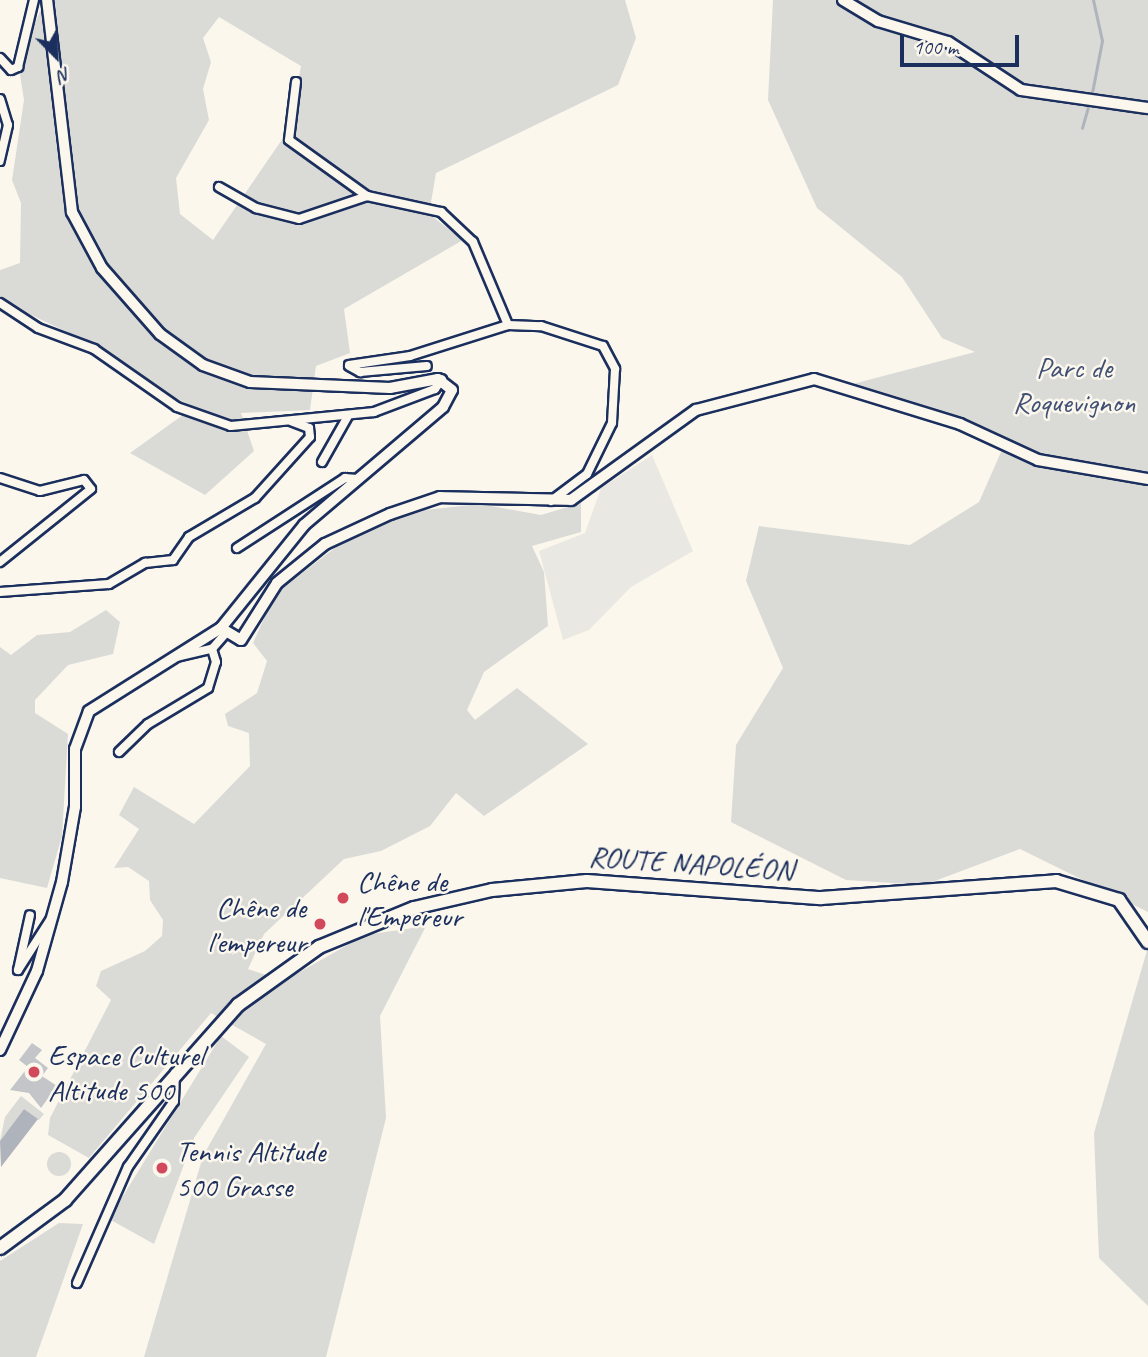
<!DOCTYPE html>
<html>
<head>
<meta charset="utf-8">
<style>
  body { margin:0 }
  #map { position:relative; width:1148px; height:1357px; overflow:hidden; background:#fbf7ec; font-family:Caveat,sans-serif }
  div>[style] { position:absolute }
  .built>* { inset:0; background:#eae8e2 }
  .green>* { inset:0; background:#dadad7 }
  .round { border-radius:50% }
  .water>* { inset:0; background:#afb3bb }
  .stream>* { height:2.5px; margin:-1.25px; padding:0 1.25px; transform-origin:1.25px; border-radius:1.25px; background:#afb3bb }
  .building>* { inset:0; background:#c3c5c9 }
  .roads { filter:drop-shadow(2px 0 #1b2f5e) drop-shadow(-2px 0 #1b2f5e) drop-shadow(0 2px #1b2f5e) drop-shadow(0 -2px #1b2f5e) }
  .minor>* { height:8px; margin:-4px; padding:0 4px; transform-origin:4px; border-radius:4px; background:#fbf7ec }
  .tertiary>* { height:10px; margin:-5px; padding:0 5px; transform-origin:5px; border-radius:5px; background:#fbf7ec }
  .secondary>* { height:10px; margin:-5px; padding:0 5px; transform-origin:5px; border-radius:5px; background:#fbf7ec }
  .primary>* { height:12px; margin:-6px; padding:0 6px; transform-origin:6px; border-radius:6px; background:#fbf7ec }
  .dots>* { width:19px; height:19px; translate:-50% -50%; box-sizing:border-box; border:4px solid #fbf7ec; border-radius:50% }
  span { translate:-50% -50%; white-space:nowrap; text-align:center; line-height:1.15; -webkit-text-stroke:5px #fbf7ec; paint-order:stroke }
  .park-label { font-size:30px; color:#415176 }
  .street-label { font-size:30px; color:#1b2f5e }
  .poi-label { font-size:30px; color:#1b2f5e }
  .left { translate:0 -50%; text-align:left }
  .right { translate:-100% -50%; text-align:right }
  .north { position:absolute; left:21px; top:21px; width:70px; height:70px; -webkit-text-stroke:5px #fbf7ec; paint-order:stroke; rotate:156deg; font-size:19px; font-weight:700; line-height:28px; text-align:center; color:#1b2f5e }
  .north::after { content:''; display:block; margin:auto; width:24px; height:32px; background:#1b2f5e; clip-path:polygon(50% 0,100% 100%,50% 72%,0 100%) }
  .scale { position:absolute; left:900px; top:35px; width:119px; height:32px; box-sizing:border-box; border:4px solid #1b2f5e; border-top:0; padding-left:9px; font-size:21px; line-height:24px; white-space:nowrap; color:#1b2f5e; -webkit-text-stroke:5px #fbf7ec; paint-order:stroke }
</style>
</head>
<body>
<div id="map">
  <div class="built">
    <div style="clip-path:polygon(652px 455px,693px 551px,631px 587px,589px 630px,563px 640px,539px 551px,585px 533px,601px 488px)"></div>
  </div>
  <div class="green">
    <div style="clip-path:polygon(evenodd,45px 0,625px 0,636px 38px,618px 85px,436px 173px,429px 214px,463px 240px,344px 309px,350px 353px,316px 366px,310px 410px,241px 413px,254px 451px,205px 495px,130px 453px,194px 407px,132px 377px,94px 345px,0 300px,0 270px,20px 263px,21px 203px,12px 180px,24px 100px,18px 62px,45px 0,219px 17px,301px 66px,290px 128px,213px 240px,180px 214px,176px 178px,209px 120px,203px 89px,211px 62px,203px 38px,219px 17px)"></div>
    <div style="clip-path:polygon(773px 0,1148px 0,1148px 912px,1020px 849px,924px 885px,846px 880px,731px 822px,736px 745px,783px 668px,746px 581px,759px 526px,910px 545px,979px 502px,1005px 443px,849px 385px,975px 352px,942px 338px,902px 277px,817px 208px,768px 100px)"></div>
    <div style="clip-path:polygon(581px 503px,581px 532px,532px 546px,544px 572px,548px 626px,484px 672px,467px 710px,475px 720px,517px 688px,588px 744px,484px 816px,456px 793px,430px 826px,381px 851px,344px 859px,264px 934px,248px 969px,284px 981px,365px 935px,426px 926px,380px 1016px,386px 1118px,326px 1357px,144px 1357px,203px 1156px,266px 1044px,211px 1013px,89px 1158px,48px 1135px,50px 1118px,111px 1000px,96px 986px,101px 971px,145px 951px,162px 936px,163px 920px,150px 900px,149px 881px,128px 867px,114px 868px,139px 829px,119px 815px,134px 787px,194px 824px,250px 766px,249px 733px,228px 726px,225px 714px,257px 693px,267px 661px,253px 643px,275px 594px,336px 547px,415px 511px,480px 504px,541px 515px)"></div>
    <div style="clip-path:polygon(106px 610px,120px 622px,113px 654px,68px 665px,35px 700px,35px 713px,68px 734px,62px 836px,47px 888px,0 878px,0 647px,11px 655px,37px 635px,70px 632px)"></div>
    <div style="clip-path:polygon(1148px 947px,1148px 1306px,1099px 1258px,1094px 1133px)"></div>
    <div style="clip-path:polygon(221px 1036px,249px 1057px,194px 1138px,154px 1244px,109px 1219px)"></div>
    <div style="clip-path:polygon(21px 1096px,44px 1114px,39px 1120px,24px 1109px,0 1141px,5px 1117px)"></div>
    <div class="round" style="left:47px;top:1152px;width:24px;height:24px"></div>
    <div style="clip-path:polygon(59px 1223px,83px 1224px,36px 1357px,0 1357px,0 1261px)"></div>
  </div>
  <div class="water">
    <div style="clip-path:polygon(24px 1109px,38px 1119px,1px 1167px,0 1141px)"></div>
  </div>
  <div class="stream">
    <div style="left:1091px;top:98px;width:58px;rotate:-79.1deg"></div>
    <div style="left:1102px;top:41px;width:42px;rotate:-102.4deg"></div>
    <div style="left:1082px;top:128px;width:25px;rotate:-74deg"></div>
  </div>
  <div class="building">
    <div style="clip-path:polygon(32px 1043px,42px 1050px,35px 1058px,48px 1068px,42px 1076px,57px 1086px,41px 1108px,29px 1093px,10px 1090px,28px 1067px,19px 1060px)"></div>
  </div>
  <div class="roads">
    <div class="minor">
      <div style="left:0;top:58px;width:16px;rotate:47deg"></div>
      <div style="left:11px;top:70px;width:8px;rotate:-23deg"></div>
      <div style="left:18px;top:67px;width:69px;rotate:-76.6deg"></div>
      <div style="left:296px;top:82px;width:58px;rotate:96.9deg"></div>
      <div style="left:289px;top:140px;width:96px;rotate:35.7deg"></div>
      <div style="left:367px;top:196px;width:76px;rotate:12.2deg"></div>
      <div style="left:441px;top:212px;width:44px;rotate:43.2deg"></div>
      <div style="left:473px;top:242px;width:90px;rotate:67.1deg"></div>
      <div style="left:0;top:99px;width:27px;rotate:73deg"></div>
      <div style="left:8px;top:125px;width:37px;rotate:103deg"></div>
      <div style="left:219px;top:187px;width:43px;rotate:29.6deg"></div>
      <div style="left:256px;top:208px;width:44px;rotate:14.3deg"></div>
      <div style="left:299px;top:219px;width:72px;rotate:-18.7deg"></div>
      <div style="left:0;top:303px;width:45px;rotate:33.3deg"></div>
      <div style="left:38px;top:328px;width:60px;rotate:20.6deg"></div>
      <div style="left:94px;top:349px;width:101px;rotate:34.9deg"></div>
      <div style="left:177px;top:407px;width:57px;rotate:19.4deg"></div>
      <div style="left:231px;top:426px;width:144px;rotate:-5.6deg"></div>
      <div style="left:374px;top:412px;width:65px;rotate:-20.7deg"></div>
      <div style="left:435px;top:389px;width:12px;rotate:-55deg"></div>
      <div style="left:349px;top:365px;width:62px;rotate:-8.4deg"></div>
      <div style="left:410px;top:356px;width:103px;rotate:-17.6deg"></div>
      <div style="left:508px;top:325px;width:33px;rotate:2deg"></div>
      <div style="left:541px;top:326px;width:65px;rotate:17.9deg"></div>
      <div style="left:603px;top:346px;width:26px;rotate:62deg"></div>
      <div style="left:615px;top:369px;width:54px;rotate:93.2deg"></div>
      <div style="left:612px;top:423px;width:57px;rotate:116.1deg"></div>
      <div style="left:587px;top:474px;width:45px;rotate:143.1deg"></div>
      <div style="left:349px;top:366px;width:13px;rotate:29deg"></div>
      <div style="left:360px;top:372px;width:67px;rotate:-5.1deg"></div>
      <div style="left:322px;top:462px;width:53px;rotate:-60.5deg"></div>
      <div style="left:0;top:478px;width:42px;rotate:18deg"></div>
      <div style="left:40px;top:491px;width:45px;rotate:-14deg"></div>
      <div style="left:84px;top:480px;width:11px;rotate:52deg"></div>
      <div style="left:91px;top:489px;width:117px;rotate:141.3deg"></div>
      <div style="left:237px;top:548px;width:129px;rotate:-32.9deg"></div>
      <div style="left:345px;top:478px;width:12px;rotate:5deg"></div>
      <div style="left:0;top:592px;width:109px;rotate:-4.2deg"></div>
      <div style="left:109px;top:584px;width:42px;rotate:-30.3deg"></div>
      <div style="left:145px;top:563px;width:28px;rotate:-6deg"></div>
      <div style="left:173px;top:560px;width:28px;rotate:-55deg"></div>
      <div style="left:189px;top:537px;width:77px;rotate:-30.6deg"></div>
      <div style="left:255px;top:498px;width:82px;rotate:-48deg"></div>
      <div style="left:310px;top:437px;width:9px;rotate:-96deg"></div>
      <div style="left:309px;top:428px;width:19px;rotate:-159deg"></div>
      <div style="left:176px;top:657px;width:37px;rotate:-13deg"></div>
      <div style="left:212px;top:649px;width:20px;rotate:-49deg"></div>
      <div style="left:119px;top:752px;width:40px;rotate:-44deg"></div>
      <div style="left:148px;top:724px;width:70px;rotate:-31deg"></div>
      <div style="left:208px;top:688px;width:27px;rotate:-73deg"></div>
      <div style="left:216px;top:662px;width:14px;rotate:-107deg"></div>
      <div style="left:18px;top:970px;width:59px;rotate:-57.4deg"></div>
      <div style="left:18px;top:970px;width:56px;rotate:-77.7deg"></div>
      <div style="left:77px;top:1283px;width:127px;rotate:-66.3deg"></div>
      <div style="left:128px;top:1167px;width:80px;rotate:-55.1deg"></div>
      <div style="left:174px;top:1101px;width:28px;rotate:-88deg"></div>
    </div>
    <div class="tertiary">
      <div style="left:221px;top:628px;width:23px;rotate:31deg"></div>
      <div style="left:241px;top:640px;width:67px;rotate:-57.7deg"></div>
      <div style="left:277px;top:583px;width:62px;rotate:-39.1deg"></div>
      <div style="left:325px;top:544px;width:72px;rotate:-24.8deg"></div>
      <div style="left:390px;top:514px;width:53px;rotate:-18.8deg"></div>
      <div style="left:440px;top:497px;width:131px;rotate:1.3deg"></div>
      <div style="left:571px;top:500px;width:154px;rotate:-35.8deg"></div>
      <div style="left:696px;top:410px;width:122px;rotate:-14.7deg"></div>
      <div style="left:814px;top:379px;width:153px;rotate:17.1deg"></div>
      <div style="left:960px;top:424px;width:86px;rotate:24.8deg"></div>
      <div style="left:1038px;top:460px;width:112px;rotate:9.8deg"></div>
    </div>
    <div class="secondary">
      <div style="left:843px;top:0;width:41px;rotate:31deg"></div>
      <div style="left:878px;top:21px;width:73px;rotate:16.7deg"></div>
      <div style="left:948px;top:42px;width:87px;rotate:33.3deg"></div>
      <div style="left:1021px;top:90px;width:128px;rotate:8.1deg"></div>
      <div style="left:0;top:1050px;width:87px;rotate:-64.9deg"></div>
      <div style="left:37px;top:971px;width:92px;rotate:-74.3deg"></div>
      <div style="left:62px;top:882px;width:76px;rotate:-80.2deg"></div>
      <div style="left:75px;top:807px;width:58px;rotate:-90deg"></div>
      <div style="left:75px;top:749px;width:40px;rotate:-69.8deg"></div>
      <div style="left:89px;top:711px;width:156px;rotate:-32.2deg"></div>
      <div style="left:221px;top:628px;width:132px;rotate:-51.1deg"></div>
      <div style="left:304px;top:525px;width:182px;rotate:-40.3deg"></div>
      <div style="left:443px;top:407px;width:19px;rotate:-62deg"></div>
      <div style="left:452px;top:390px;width:18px;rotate:-142deg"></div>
      <div style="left:438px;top:379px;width:49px;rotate:169.4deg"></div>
      <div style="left:390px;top:388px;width:140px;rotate:-177.5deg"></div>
      <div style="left:250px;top:382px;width:50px;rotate:-160.1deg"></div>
      <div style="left:203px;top:365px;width:53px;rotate:-144.2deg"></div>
      <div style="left:160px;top:334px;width:88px;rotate:-131.3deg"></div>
      <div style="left:102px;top:268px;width:64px;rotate:-118.2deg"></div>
      <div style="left:72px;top:212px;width:213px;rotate:-96.7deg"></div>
    </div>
    <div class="primary">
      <div style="left:0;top:1248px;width:81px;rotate:-36.4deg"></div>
      <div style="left:65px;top:1200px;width:261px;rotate:-48.4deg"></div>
      <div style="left:238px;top:1005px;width:100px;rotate:-35.6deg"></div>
      <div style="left:319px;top:947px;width:103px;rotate:-22.3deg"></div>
      <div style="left:414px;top:908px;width:80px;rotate:-13deg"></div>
      <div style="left:492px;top:890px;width:95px;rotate:-5.4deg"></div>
      <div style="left:587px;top:881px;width:235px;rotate:4.2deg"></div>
      <div style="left:821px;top:898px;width:236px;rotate:-4.1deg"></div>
      <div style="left:1056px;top:881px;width:66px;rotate:16.8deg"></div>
      <div style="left:1119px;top:900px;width:51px;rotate:55.4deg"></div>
    </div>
  </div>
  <div class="dots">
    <div style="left:343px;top:898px;background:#d1495b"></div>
    <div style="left:320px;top:924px;background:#d1495b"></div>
    <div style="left:34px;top:1072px;background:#d1495b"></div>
    <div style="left:162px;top:1168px;background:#d1495b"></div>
  </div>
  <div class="park-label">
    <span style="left:1074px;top:384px">Parc de<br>Roquevignon</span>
  </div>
  <div class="street-label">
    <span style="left:691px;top:863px;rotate:4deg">ROUTE NAPOLÉON</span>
  </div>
  <div class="poi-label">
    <span class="left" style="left:357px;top:898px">Chêne de<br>l'Empereur</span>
    <span class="right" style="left:306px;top:924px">Chêne de<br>l'empereur</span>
    <span class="left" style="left:48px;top:1072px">Espace Culturel<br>Altitude 500</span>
    <span class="left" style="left:176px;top:1168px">Tennis Altitude<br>500 Grasse</span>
  </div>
  <div class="north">N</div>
  <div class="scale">100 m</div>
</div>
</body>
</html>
